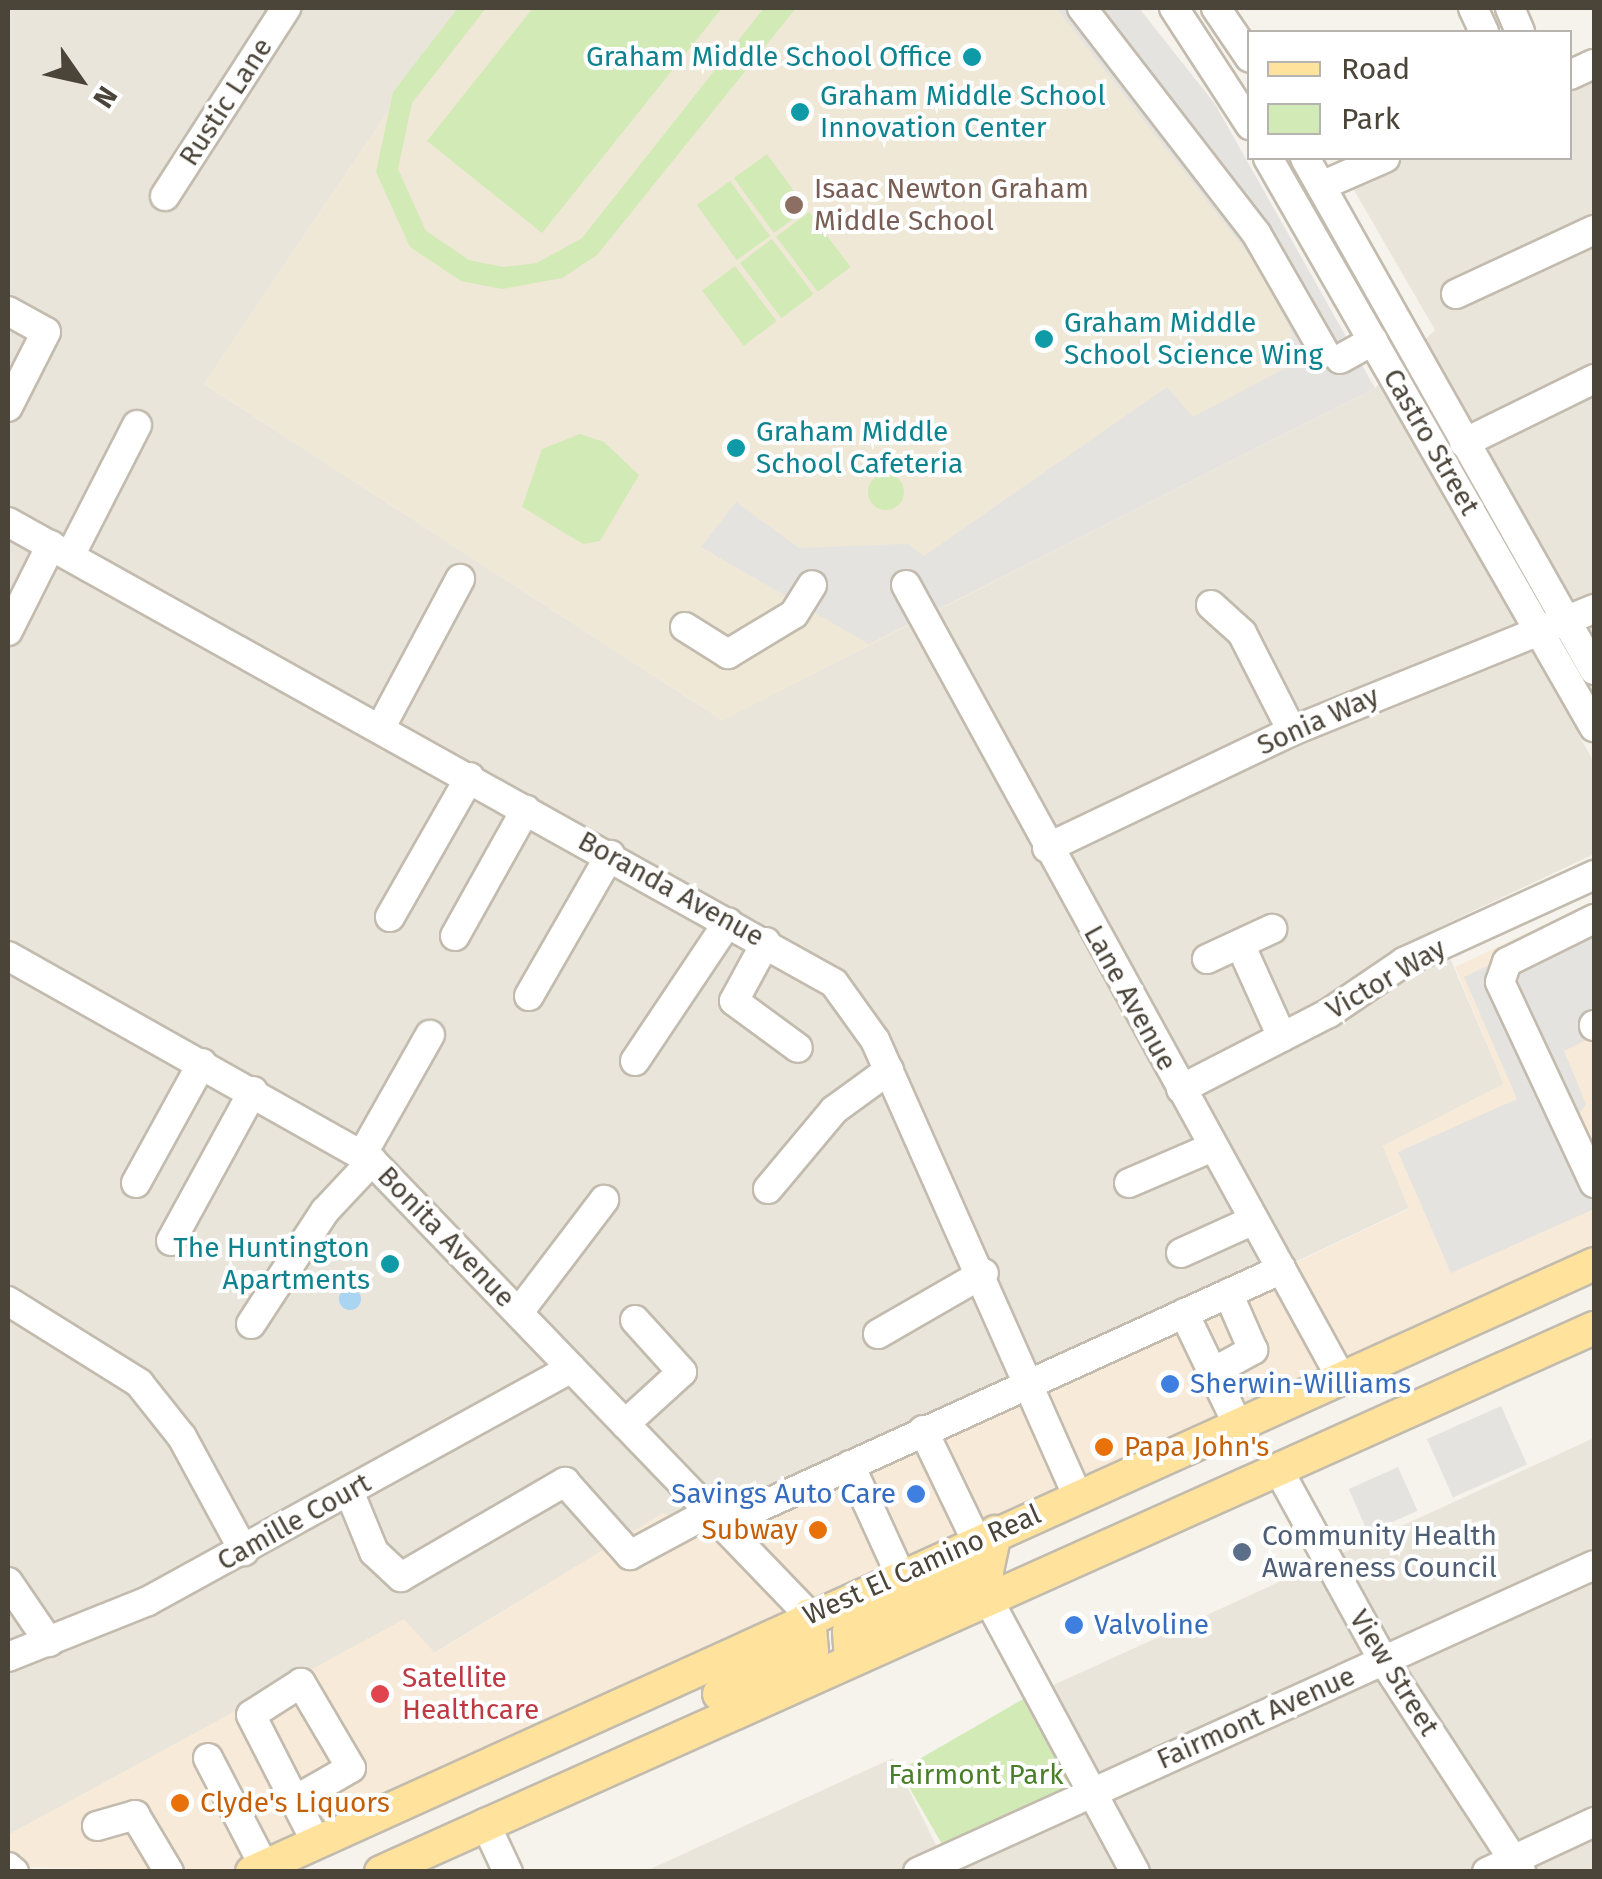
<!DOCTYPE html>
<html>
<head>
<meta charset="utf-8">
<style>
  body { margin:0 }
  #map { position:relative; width:1602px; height:1879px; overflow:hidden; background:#f6f3ec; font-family:"Fira Sans",sans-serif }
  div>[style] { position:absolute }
  .residential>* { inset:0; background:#eae5da }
  .commercial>* { inset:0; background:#f7ead8 }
  .education>* { inset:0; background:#efe8d6 }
  .green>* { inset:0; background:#d2eab5; transform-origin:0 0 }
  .round { border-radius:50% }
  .parking>* { inset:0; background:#e5e3e0; transform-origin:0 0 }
  .water>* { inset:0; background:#a9d4f2 }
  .roads { filter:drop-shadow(2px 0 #c2bbae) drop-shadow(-2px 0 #c2bbae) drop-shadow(0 2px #c2bbae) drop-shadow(0 -2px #c2bbae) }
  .minor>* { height:28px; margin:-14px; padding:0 14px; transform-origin:14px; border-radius:14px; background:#fff }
  .major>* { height:32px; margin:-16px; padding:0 16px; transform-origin:16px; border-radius:16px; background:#ffe39c }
  .dots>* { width:28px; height:28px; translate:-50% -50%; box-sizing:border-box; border:5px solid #fff; border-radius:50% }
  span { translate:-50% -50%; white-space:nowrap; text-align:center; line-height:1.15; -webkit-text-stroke:8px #fff; paint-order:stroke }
  .culture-label { font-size:28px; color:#0d838f }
  .right { translate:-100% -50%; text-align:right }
  .left { translate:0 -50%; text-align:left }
  .street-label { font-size:28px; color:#4b4439 }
  .education-label { font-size:28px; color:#785e54 }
  .shop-label { font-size:28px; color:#366cbe }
  .food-label { font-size:28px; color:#c56008 }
  .service-label { font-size:28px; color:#4e5e75 }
  .health-label { font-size:28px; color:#be3a42 }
  .park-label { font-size:28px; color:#4a7f2a }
  .frame { position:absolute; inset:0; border:10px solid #4b4439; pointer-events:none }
  .legend { position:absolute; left:1247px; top:30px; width:325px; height:130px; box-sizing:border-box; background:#fff; border:2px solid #b7b4b0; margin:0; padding:12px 18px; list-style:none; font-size:30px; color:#4b4439 }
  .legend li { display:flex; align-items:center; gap:20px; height:50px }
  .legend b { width:50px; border:2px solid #b7b4b0 }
  .north { position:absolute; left:30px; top:30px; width:100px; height:100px; -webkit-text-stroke:8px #fff; paint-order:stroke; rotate:124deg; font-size:28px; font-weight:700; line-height:40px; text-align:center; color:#4b4439 }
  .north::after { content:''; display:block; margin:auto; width:35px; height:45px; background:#4b4439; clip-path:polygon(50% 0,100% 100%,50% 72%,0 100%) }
</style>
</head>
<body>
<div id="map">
  <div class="residential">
    <div style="clip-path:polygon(8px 8px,458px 8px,204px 384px,722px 720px,1375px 388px,1435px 330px,1340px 166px,1357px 158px,1570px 158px,1570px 62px,1594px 50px,1594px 725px,1578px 734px,1594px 762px,1594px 854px,1437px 928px,1504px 1084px,1383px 1146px,1409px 1208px,719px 1535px,663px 1514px,434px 1653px,404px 1620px,8px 1835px)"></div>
    <div style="clip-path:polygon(1594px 1438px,1594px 1871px,644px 1872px,893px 1758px,937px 1847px,1075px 1786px,1025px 1698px)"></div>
  </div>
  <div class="commercial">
    <div style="clip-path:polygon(1594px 901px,1594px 1264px,252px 1871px,8px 1867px,8px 1835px,404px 1619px,435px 1653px,663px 1513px,720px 1535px,1409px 1209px,1383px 1146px,1504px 1084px,1455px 967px)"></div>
  </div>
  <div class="education">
    <div style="clip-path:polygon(458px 8px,1137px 8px,1375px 388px,722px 720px,204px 384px)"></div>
  </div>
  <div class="green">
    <div style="clip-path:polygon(458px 8px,486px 8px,412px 103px,398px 169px,426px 231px,469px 260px,503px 267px,537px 263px,582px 238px,764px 8px,796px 8px,597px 255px,562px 278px,502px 289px,461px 281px,410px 247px,376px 172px,393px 92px)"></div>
    <div style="clip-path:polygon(533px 8px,722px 8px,542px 233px,427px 141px)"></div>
    <div style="left:767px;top:154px;width:68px;height:41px;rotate:54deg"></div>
    <div style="left:730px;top:181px;width:68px;height:41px;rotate:54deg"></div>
    <div style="left:809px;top:212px;width:69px;height:41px;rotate:53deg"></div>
    <div style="left:772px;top:239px;width:69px;height:40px;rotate:53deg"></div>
    <div style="left:735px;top:266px;width:69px;height:41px;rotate:53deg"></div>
    <div style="clip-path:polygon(580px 434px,604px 442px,639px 475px,600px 541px,583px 544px,522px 507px,542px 449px)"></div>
    <div class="round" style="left:868px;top:474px;width:36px;height:36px"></div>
    <div style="left:1025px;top:1698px;width:102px;height:145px;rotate:60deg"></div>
  </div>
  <div class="parking">
    <div style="clip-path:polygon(1056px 8px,1139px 8px,1215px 104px,1375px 388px,869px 644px,701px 547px,736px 502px,799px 548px,908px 544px,924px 556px,1167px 387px,1193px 417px,1293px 364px,1291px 330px,1253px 260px)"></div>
    <div style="clip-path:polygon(1594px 914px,1594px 1036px,1564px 1051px,1586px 1104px,1576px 1119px,1594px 1161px,1594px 1209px,1451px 1273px,1398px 1152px,1517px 1099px,1464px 977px)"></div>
    <div style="left:1501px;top:1406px;width:64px;height:81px;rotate:66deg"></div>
    <div style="left:1398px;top:1467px;width:48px;height:54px;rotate:66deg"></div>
  </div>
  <div class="water">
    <div class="round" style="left:339px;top:1288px;width:22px;height:22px"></div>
  </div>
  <div class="roads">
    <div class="minor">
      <div style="left:1082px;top:8px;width:284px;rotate:52.3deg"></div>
      <div style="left:1256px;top:233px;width:138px;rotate:60.1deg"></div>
      <div style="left:1174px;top:8px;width:140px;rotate:57deg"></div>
      <div style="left:1216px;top:8px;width:60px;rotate:55.8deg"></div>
      <div style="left:1473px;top:8px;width:26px;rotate:65deg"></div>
      <div style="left:1510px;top:8px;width:26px;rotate:67deg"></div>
      <div style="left:1570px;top:75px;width:26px;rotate:-25deg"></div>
      <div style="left:1268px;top:158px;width:656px;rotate:60.19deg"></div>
      <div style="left:1305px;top:158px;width:588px;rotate:60.56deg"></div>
      <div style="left:1321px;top:186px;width:70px;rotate:-23.6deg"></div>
      <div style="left:165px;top:196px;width:224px;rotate:-57.2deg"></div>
      <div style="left:1456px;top:294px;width:152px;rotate:-24.9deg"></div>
      <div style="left:8px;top:311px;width:43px;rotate:28.9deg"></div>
      <div style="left:46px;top:332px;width:84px;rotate:116.9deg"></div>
      <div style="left:1340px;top:359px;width:38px;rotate:-29deg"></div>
      <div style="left:1464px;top:443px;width:145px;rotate:-26.2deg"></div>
      <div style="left:8px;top:522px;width:946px;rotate:29.17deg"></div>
      <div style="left:834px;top:983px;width:70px;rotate:54.3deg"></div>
      <div style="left:875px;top:1040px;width:500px;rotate:66.05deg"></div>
      <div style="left:70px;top:556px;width:147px;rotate:-62.9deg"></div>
      <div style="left:906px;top:585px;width:902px;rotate:61.25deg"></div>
      <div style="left:1211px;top:605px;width:42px;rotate:42.1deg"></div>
      <div style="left:1242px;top:633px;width:110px;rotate:63deg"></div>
      <div style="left:685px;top:627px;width:51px;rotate:32.1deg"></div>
      <div style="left:728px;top:654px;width:77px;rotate:-31.2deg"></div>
      <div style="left:794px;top:614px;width:34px;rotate:-58deg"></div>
      <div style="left:8px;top:631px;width:96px;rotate:-63.4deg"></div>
      <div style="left:381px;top:727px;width:168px;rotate:-61.9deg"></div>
      <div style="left:1047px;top:848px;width:272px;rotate:-25.5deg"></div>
      <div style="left:1292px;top:731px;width:326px;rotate:-22deg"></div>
      <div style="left:390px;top:917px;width:161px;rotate:-60.3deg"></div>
      <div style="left:1594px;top:919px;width:97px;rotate:153.7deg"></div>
      <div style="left:1507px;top:962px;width:21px;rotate:109deg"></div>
      <div style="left:1500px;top:982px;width:222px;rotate:64.9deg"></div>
      <div style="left:455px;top:936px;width:145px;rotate:-60.8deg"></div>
      <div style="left:766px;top:942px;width:67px;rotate:118.5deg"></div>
      <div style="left:734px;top:1001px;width:79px;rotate:36.3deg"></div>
      <div style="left:1240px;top:944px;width:102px;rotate:65.7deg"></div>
      <div style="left:8px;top:956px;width:418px;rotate:29.4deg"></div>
      <div style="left:372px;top:1161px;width:630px;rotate:46.09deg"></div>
      <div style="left:1207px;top:959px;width:72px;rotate:-24.8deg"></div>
      <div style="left:529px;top:996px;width:163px;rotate:-60.1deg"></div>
      <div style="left:1594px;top:1026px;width:1px;rotate:-90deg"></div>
      <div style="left:635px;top:1061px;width:167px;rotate:-56.2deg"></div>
      <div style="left:1181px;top:1089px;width:166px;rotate:-27.2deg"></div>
      <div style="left:1329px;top:1013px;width:91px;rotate:-34.2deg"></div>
      <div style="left:1404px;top:962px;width:209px;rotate:-24.6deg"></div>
      <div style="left:362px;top:1155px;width:138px;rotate:-60.5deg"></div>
      <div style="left:136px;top:1183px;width:137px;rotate:-61.2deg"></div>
      <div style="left:1129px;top:1183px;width:91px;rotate:-23.2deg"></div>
      <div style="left:768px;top:1189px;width:103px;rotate:-50.1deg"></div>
      <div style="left:834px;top:1110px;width:68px;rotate:-36deg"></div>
      <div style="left:171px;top:1241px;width:171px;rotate:-61.3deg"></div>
      <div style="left:1181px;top:1253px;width:80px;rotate:-24.3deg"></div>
      <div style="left:8px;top:1301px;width:155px;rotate:32deg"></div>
      <div style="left:139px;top:1383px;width:69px;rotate:51.5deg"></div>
      <div style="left:182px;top:1437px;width:130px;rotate:61.5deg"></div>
      <div style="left:519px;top:1312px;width:141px;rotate:-52.8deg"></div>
      <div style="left:1184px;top:1313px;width:122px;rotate:64.3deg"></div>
      <div style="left:251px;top:1324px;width:135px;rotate:-56.8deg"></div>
      <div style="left:325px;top:1211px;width:69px;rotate:-46.8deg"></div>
      <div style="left:878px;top:1334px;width:122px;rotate:-29.9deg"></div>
      <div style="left:1213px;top:1372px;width:46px;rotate:-28.8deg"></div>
      <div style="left:1253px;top:1350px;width:62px;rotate:-113.7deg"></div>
      <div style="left:625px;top:1424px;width:77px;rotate:-42.4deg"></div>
      <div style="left:682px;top:1372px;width:70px;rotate:-132.1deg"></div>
      <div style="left:923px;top:1430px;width:122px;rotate:64.3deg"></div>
      <div style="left:850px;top:1465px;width:120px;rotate:65.4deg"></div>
      <div style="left:1278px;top:1469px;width:218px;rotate:61.2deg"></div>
      <div style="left:1383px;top:1660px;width:253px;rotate:56.9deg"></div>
      <div style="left:349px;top:1491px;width:66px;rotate:67.7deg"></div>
      <div style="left:374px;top:1552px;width:37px;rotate:43deg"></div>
      <div style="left:401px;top:1577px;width:190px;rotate:-30.1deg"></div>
      <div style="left:565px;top:1482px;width:98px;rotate:48.3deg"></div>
      <div style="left:630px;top:1555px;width:91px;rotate:-28.3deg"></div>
      <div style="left:722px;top:1524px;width:615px;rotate:-24.48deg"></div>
      <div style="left:8px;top:1582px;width:73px;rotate:55.7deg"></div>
      <div style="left:988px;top:1599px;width:310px;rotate:61.7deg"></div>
      <div style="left:8px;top:1657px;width:151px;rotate:-21.8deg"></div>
      <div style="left:148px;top:1601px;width:483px;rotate:-28.8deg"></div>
      <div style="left:208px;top:1758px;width:122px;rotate:62.6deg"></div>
      <div style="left:297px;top:1799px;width:62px;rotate:-29.9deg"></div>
      <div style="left:351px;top:1768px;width:99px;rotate:-120.5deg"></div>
      <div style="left:301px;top:1683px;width:59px;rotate:147.4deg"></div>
      <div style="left:251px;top:1715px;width:143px;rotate:62.9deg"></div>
      <div style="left:485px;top:1823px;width:54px;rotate:64.9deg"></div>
      <div style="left:97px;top:1826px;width:40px;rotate:-16deg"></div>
      <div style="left:135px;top:1815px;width:66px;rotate:59.2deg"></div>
      <div style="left:8px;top:1867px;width:8px;rotate:40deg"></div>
      <div style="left:918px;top:1872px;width:742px;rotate:-24.42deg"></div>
      <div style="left:1487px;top:1872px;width:118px;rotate:-25deg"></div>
    </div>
    <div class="major">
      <div style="left:851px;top:1660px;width:28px;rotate:-94deg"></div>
      <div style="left:849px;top:1632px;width:151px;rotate:-23.8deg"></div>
      <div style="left:987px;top:1571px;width:40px;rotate:-78deg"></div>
      <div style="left:719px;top:1694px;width:102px;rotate:-24.8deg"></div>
      <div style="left:812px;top:1651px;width:36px;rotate:-95deg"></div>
      <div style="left:252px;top:1872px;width:1473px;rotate:-24.37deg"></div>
      <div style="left:381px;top:1872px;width:1329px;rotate:-24.16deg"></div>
    </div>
  </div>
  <div class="dots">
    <div style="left:972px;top:57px;background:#0f9aa8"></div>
    <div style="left:800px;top:112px;background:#0f9aa8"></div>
    <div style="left:794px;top:205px;background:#8d6e63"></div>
    <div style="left:1044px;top:339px;background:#0f9aa8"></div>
    <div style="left:736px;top:448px;background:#0f9aa8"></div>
    <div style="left:390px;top:1264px;background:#0f9aa8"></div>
    <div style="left:1170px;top:1384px;background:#3f7fe0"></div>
    <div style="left:1104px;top:1447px;background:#e8710a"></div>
    <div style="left:916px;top:1494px;background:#3f7fe0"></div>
    <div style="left:818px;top:1530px;background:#e8710a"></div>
    <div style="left:1242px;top:1552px;background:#5c6f8a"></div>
    <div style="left:1074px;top:1625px;background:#3f7fe0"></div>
    <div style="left:380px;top:1694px;background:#e0444e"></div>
    <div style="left:180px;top:1803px;background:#e8710a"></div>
  </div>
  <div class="culture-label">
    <span class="right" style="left:952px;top:57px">Graham Middle School Office</span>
    <span class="left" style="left:820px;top:112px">Graham Middle School<br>Innovation Center</span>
    <span class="left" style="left:1064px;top:339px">Graham Middle<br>School Science Wing</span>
    <span class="left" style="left:756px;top:448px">Graham Middle<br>School Cafeteria</span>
    <span class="right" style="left:370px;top:1264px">The Huntington<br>Apartments</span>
  </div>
  <div class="street-label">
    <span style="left:226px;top:102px;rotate:-57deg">Rustic Lane</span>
    <span style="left:1431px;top:442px;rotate:60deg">Castro Street</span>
    <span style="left:1318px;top:721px;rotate:-24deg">Sonia Way</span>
    <span style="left:671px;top:889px;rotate:29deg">Boranda Avenue</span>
    <span style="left:1386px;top:979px;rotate:-30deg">Victor Way</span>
    <span style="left:1130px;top:998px;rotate:61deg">Lane Avenue</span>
    <span style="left:446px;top:1237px;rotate:46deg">Bonita Avenue</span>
    <span style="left:294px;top:1522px;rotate:-29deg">Camille Court</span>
    <span style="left:922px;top:1565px;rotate:-24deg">West El Camino Real</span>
    <span style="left:1394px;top:1673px;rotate:58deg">View Street</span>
    <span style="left:1256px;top:1718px;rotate:-24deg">Fairmont Avenue</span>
  </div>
  <div class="education-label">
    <span class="left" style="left:814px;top:205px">Isaac Newton Graham<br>Middle School</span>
  </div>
  <div class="shop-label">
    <span class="left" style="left:1190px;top:1384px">Sherwin-Williams</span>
    <span class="right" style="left:896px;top:1494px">Savings Auto Care</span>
    <span class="left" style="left:1094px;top:1625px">Valvoline</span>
  </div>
  <div class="food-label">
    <span class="left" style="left:1124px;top:1447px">Papa John's</span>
    <span class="right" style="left:798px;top:1530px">Subway</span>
    <span class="left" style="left:200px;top:1803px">Clyde's Liquors</span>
  </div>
  <div class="service-label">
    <span class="left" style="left:1262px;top:1552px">Community Health<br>Awareness Council</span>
  </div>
  <div class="health-label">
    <span class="left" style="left:402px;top:1694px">Satellite<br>Healthcare</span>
  </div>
  <div class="park-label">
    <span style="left:976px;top:1775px">Fairmont Park</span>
  </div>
  <div class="frame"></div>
  <ul class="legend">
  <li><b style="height:12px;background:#ffe39c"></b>Road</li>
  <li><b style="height:28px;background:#d2eab5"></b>Park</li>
  </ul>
  <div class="north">N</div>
</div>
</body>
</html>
